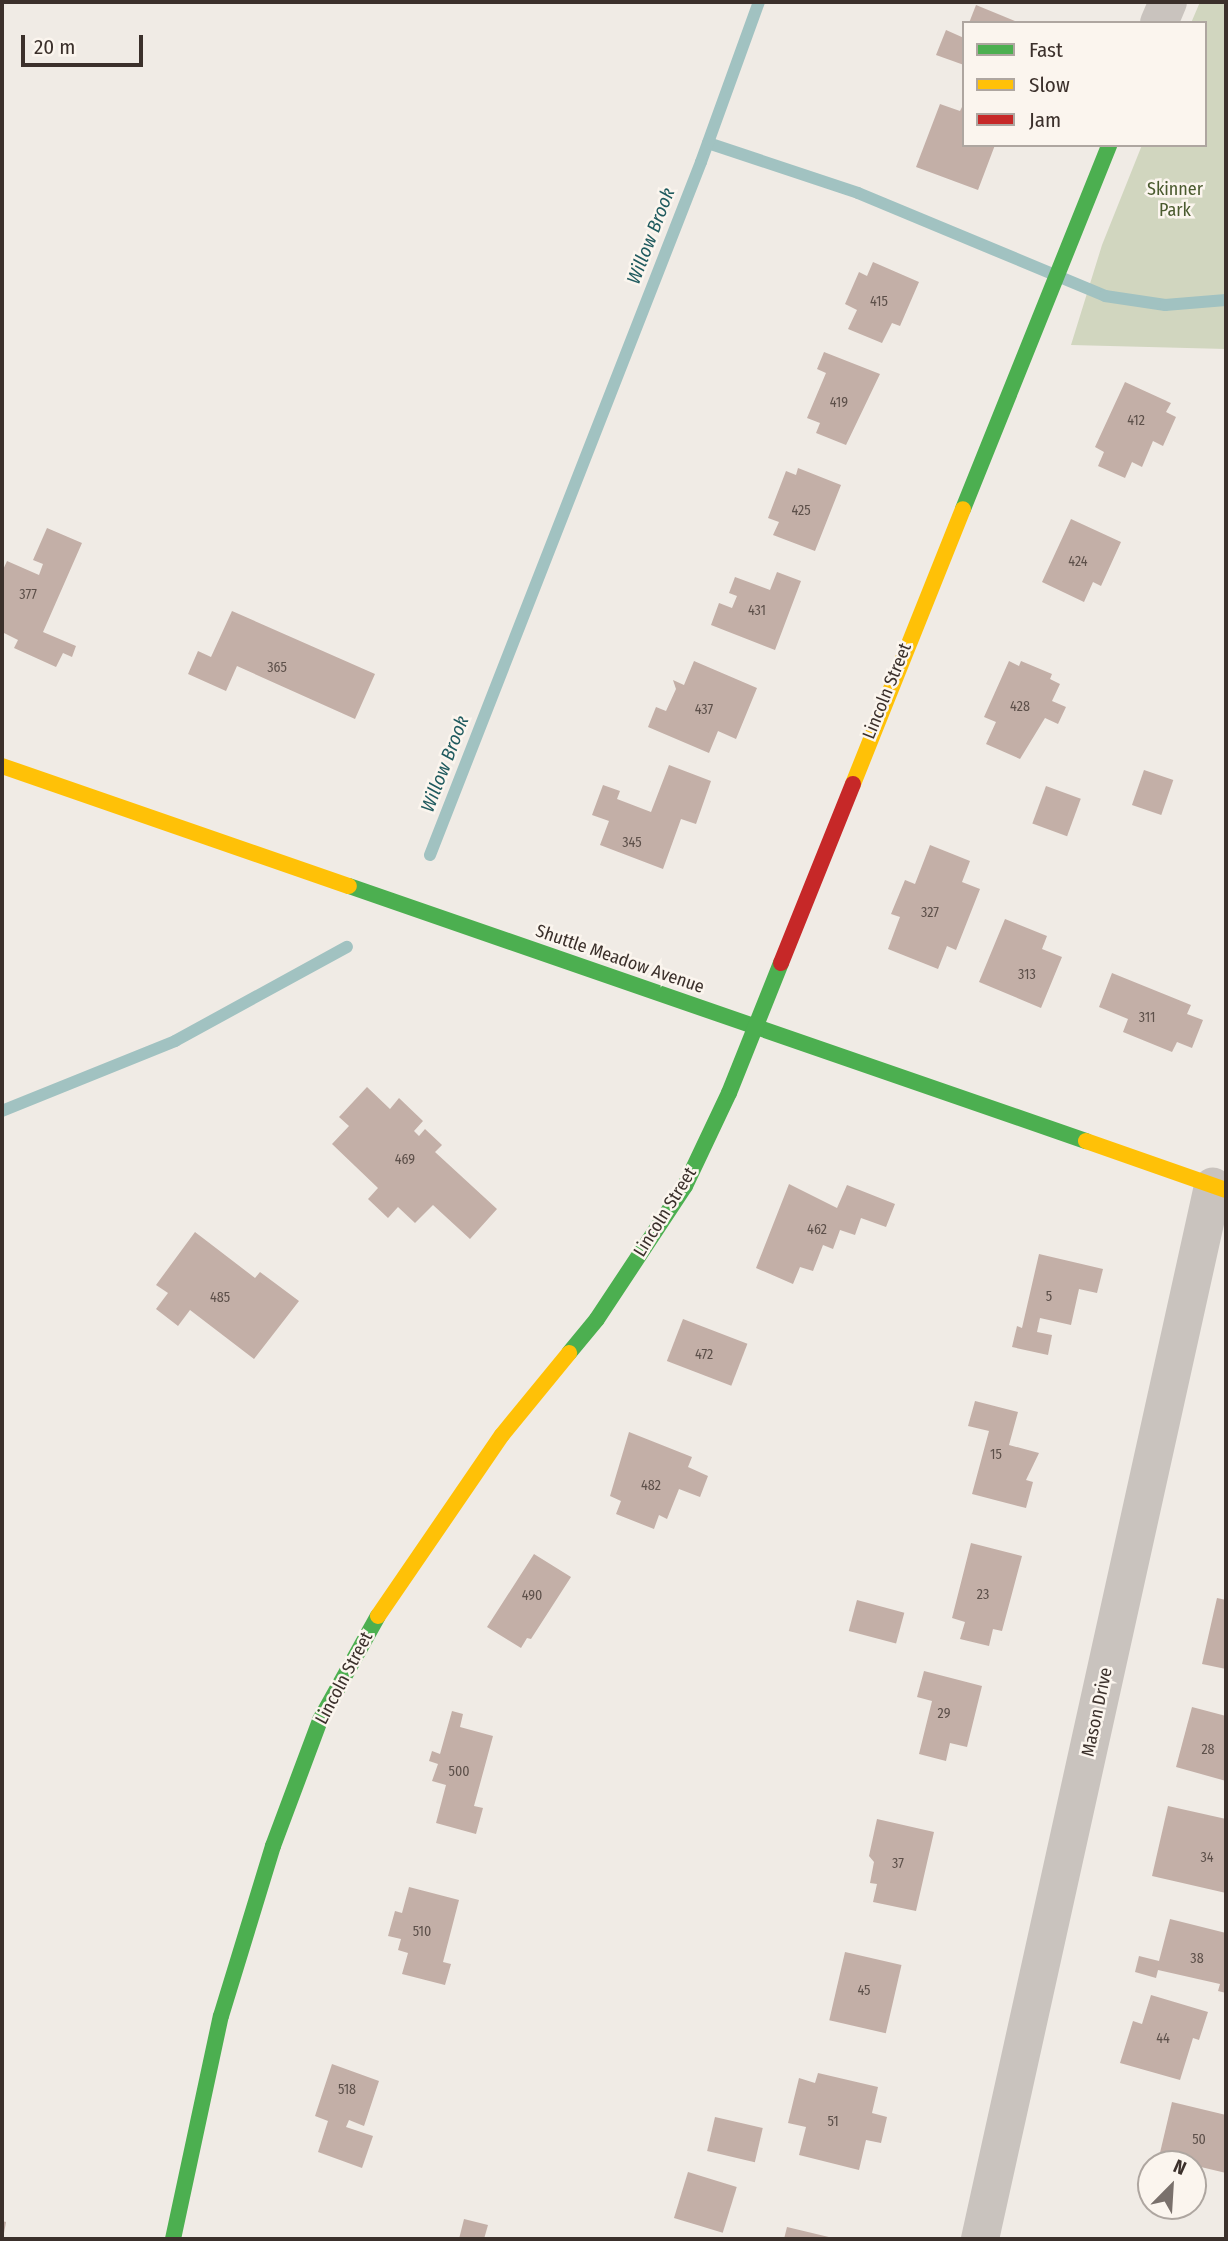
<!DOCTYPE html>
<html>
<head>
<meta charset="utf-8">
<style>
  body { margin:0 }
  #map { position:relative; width:1228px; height:2241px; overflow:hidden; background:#f0ebe5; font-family:"Fira Sans Condensed",sans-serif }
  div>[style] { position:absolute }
  .green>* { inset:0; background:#d1d6bf }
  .stream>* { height:12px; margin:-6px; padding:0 6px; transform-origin:6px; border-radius:6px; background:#a1c2c1 }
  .building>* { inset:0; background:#c3afa7; transform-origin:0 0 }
  .street>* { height:38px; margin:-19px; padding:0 19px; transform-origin:19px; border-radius:19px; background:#c9c3be }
  .fast>* { height:16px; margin:-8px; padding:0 8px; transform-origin:8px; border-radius:8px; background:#4caf50 }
  .slow>* { height:16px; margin:-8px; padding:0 8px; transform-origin:8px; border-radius:8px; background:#ffc107 }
  .jam>* { height:16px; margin:-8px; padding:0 8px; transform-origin:8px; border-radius:8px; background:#c62828 }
  span { translate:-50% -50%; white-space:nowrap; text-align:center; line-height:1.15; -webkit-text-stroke:5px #fbf5ee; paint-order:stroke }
  .number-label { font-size:14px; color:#5d504a }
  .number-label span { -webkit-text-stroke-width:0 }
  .park-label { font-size:18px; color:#4a5a2e }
  .street-label { font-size:18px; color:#3b302b }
  .water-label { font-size:19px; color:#1f5a5e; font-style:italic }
  .frame { position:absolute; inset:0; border:4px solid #3b302b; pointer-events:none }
  .legend { position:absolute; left:962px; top:21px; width:245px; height:126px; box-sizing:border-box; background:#fbf5ee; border:2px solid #aea6a0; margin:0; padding:9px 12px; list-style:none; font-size:21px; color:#3b302b }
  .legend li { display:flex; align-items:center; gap:14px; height:35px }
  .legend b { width:35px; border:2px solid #aea6a0 }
  .north { position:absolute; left:1137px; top:2150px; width:70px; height:70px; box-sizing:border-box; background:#fbf5ee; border:2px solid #aea6a0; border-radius:50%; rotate:24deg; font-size:19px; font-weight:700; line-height:28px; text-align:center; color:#3b302b }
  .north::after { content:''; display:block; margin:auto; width:24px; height:32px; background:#7a716c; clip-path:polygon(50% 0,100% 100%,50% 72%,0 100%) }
  .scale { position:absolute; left:21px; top:35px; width:122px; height:32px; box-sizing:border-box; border:4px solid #3b302b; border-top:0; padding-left:9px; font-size:21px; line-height:24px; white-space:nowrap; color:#3b302b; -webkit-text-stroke:5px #fbf5ee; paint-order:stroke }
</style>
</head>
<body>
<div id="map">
  <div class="green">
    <div style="clip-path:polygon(1200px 2px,1226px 2px,1226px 349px,1071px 345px,1102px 245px,1142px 145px,1205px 145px,1205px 23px,1191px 23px)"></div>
  </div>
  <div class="stream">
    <div style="left:708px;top:143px;width:158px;rotate:18.4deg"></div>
    <div style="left:858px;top:193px;width:268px;rotate:22.6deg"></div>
    <div style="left:1105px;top:296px;width:61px;rotate:8.5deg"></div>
    <div style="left:1165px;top:305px;width:61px;rotate:-4.7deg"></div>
    <div style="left:430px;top:855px;width:744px;rotate:-68.64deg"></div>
    <div style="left:701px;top:162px;width:170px;rotate:-70.1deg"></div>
    <div style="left:2px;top:1111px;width:187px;rotate:-22deg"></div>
    <div style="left:175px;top:1041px;width:196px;rotate:-28.7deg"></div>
  </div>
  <div class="building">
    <div style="clip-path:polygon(976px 5px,1020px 23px,969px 23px)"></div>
    <div style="clip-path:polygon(946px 30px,964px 38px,964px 65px,936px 55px)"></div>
    <div style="clip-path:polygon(964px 103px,964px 145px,995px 145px,978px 190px,916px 167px,940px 104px,960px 111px)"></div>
    <div style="clip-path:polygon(873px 262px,919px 282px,900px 326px,892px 323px,882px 343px,848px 329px,857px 310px,845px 304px,859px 272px,867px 276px)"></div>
    <div style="clip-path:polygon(824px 352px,880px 374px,846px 445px,816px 433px,820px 423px,807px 418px,826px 373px,817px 369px)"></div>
    <div style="clip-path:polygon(1125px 382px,1171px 403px,1166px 412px,1176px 417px,1163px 446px,1153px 441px,1142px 467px,1132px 462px,1125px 478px,1098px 466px,1104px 452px,1095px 447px)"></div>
    <div style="clip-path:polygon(798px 468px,841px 485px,815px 551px,773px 535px,779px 522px,768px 518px,786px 471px,796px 475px)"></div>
    <div style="clip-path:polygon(1071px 519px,1121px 542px,1101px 586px,1093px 582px,1084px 602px,1042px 582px)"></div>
    <div style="clip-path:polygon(47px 528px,82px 543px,43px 632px,76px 646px,72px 657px,63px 653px,56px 667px,14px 648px,18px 640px,2px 632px,2px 572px,7px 561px,39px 575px,43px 564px,33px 560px)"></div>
    <div style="clip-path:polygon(777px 572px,801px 581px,775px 650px,711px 625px,719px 603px,732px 608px,737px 596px,729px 593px,735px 577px,770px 590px)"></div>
    <div style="clip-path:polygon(232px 611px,375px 674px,355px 719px,237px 666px,226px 691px,188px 674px,198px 651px,211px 657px)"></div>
    <div style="clip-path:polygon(694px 661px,757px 688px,736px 739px,718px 731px,709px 753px,648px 727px,656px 707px,666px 711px,676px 689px,673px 680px,684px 685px)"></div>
    <div style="clip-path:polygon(1009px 661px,1019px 666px,1021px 661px,1052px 674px,1050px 679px,1060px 684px,1052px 701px,1066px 707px,1058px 724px,1045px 718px,1020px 759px,986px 744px,996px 722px,984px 717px)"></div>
    <div style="clip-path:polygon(669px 765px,711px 781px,696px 824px,681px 819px,663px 869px,600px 845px,609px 821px,592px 815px,603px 785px,620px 791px,617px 799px,651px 812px)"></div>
    <div style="left:1144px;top:770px;width:31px;height:37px;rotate:19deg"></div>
    <div style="left:1046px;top:786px;width:37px;height:40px;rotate:20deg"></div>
    <div style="clip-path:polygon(930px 845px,970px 861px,962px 882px,980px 889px,956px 950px,947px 946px,938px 969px,888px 949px,900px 917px,891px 914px,905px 880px,915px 884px)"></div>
    <div style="clip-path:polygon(1005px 919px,1047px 936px,1042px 949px,1062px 957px,1041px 1008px,979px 982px)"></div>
    <div style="clip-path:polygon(1112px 973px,1191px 1005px,1187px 1014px,1203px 1020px,1192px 1048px,1177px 1042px,1172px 1052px,1123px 1032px,1128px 1019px,1099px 1007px)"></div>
    <div style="clip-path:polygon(367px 1087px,390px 1109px,399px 1098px,423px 1121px,414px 1131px,419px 1136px,425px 1129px,442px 1145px,435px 1152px,497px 1209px,470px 1239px,433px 1205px,415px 1223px,398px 1207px,388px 1218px,368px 1199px,378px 1188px,332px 1144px,349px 1126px,339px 1117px)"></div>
    <div style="clip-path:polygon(789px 1184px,837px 1208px,847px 1185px,895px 1204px,886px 1227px,861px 1218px,855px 1235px,840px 1230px,833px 1249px,823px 1245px,813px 1271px,800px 1267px,793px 1284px,756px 1268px)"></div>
    <div style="clip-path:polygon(195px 1232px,255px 1278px,260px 1272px,299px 1301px,254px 1359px,190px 1310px,178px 1326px,156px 1309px,168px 1293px,156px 1285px)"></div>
    <div style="clip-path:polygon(1039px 1254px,1103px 1269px,1097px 1293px,1079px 1289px,1071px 1325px,1040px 1318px,1037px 1332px,1052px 1335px,1048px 1355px,1012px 1347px,1017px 1326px,1022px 1328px)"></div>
    <div style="left:683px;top:1319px;width:69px;height:45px;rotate:21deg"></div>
    <div style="clip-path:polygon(975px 1401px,1018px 1412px,1009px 1445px,1039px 1453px,1026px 1480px,1033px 1482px,1026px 1508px,972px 1494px,989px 1431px,968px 1426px)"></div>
    <div style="clip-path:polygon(629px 1432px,692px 1457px,688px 1467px,708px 1476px,700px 1497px,679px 1489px,667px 1519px,659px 1515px,654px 1529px,616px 1514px,621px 1501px,610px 1496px)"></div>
    <div style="clip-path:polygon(971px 1543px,1022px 1556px,1002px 1631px,993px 1629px,989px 1646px,960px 1639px,965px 1622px,952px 1618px)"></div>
    <div style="clip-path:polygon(534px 1554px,571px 1577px,531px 1639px,527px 1638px,521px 1648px,487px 1627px)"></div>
    <div style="clip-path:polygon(1217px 1598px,1226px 1600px,1226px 1669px,1202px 1664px)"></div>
    <div style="left:857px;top:1600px;width:49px;height:32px;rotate:15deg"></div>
    <div style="clip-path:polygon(924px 1671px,982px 1686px,967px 1747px,950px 1743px,946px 1761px,919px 1754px,932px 1701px,917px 1697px)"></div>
    <div style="clip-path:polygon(1192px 1707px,1226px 1716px,1226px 1781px,1176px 1767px)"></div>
    <div style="clip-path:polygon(452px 1711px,463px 1714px,460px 1727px,493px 1736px,474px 1806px,483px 1808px,476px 1834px,436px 1823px,446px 1785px,432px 1781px,438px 1764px,429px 1761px,432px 1751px,440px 1754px)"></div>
    <div style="clip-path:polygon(1168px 1806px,1226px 1819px,1226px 1893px,1152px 1876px)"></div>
    <div style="clip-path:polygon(877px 1819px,934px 1832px,916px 1911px,873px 1902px,877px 1884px,870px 1883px,874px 1862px,869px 1856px)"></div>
    <div style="clip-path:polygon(409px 1887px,459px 1900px,443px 1962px,451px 1964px,445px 1985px,402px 1974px,408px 1953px,398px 1950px,401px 1939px,388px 1936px,395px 1911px,402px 1913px)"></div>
    <div style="clip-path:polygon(1170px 1919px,1226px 1933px,1226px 1993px,1218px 1991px,1220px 1984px,1158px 1970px,1156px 1978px,1135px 1972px,1139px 1956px,1159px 1961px)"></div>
    <div style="left:845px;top:1952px;width:58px;height:70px;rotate:13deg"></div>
    <div style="clip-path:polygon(1151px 1995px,1208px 2012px,1199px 2040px,1193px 2038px,1180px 2080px,1120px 2063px,1133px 2021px,1142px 2024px)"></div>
    <div style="clip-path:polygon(332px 2064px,379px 2081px,364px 2126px,349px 2120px,346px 2127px,373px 2136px,362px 2168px,318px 2152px,328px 2121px,315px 2116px)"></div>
    <div style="clip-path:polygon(818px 2073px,878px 2087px,872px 2113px,887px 2117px,881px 2143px,866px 2140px,859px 2170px,799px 2155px,806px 2127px,788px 2123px,799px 2078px,815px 2083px)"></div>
    <div style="clip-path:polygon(1172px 2102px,1226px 2115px,1226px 2173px,1159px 2157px)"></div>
    <div style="left:715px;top:2117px;width:49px;height:35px;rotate:13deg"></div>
    <div style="left:688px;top:2172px;width:51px;height:48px;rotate:17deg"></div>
    <div style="clip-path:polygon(464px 2219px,488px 2225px,484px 2239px,459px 2239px)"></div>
    <div style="clip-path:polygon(2px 2221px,6px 2222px,3px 2239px,2px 2239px)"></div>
    <div style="clip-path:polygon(787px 2227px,833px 2238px,833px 2239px,784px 2239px)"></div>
  </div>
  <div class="street">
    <div style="left:1159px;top:23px;width:23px;rotate:-67deg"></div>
    <div style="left:980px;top:2239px;width:1078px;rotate:-77.52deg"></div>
  </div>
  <div class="fast">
    <div style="left:963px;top:509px;width:392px;rotate:-68.1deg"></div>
    <div style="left:349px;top:886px;width:780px;rotate:19.09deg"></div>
    <div style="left:569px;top:1353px;width:44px;rotate:-50.5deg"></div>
    <div style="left:597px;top:1319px;width:159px;rotate:-56.5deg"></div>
    <div style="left:685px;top:1186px;width:103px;rotate:-64.7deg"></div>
    <div style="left:729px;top:1093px;width:140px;rotate:-68.2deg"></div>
    <div style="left:173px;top:2239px;width:228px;rotate:-77.9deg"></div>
    <div style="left:221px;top:2016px;width:178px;rotate:-73deg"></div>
    <div style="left:273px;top:1846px;width:134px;rotate:-69.5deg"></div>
    <div style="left:320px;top:1720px;width:119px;rotate:-60.9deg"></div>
  </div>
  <div class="slow">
    <div style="left:2px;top:766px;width:367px;rotate:19.1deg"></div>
    <div style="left:853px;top:784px;width:296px;rotate:-68.2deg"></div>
    <div style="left:1086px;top:1141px;width:148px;rotate:19.3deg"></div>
    <div style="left:378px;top:1616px;width:219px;rotate:-55.6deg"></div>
    <div style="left:502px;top:1435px;width:106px;rotate:-50.7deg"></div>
  </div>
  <div class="jam">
    <div style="left:781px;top:963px;width:193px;rotate:-68.1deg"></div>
  </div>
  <div class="number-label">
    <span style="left:879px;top:302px">415</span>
    <span style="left:839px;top:403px">419</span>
    <span style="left:1136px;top:421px">412</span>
    <span style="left:801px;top:511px">425</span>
    <span style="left:1078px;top:562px">424</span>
    <span style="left:28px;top:595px">377</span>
    <span style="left:757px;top:611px">431</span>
    <span style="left:277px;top:668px">365</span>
    <span style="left:1020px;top:707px">428</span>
    <span style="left:704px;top:710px">437</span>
    <span style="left:632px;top:843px">345</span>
    <span style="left:930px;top:913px">327</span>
    <span style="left:1027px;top:975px">313</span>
    <span style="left:1147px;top:1018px">311</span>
    <span style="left:405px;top:1160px">469</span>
    <span style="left:817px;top:1230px">462</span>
    <span style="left:1049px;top:1297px">5</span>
    <span style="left:220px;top:1298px">485</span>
    <span style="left:704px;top:1355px">472</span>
    <span style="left:996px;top:1455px">15</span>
    <span style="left:651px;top:1486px">482</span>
    <span style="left:983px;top:1595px">23</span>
    <span style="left:532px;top:1596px">490</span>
    <span style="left:944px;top:1714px">29</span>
    <span style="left:1208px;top:1750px">28</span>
    <span style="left:459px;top:1772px">500</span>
    <span style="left:1207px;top:1858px">34</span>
    <span style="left:898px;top:1864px">37</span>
    <span style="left:422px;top:1932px">510</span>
    <span style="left:1197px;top:1959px">38</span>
    <span style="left:864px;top:1991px">45</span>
    <span style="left:1163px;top:2039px">44</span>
    <span style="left:347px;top:2090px">518</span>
    <span style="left:833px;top:2122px">51</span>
    <span style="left:1199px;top:2140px">50</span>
  </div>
  <div class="park-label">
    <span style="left:1175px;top:200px">Skinner<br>Park</span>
  </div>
  <div class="street-label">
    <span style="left:887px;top:691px;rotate:-68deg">Lincoln Street</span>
    <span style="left:620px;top:959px;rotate:19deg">Shuttle Meadow Avenue</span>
    <span style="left:665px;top:1212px;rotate:-58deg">Lincoln Street</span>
    <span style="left:344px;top:1678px;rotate:-62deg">Lincoln Street</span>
    <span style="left:1097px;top:1712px;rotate:-78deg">Mason Drive</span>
  </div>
  <div class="water-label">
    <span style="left:651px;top:236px;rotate:-69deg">Willow Brook</span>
    <span style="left:445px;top:764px;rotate:-69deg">Willow Brook</span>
  </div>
  <div class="frame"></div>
  <ul class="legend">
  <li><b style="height:9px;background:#4caf50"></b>Fast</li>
  <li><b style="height:9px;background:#ffc107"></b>Slow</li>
  <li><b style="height:9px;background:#c62828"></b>Jam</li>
  </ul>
  <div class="north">N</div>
  <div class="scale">20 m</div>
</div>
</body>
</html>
